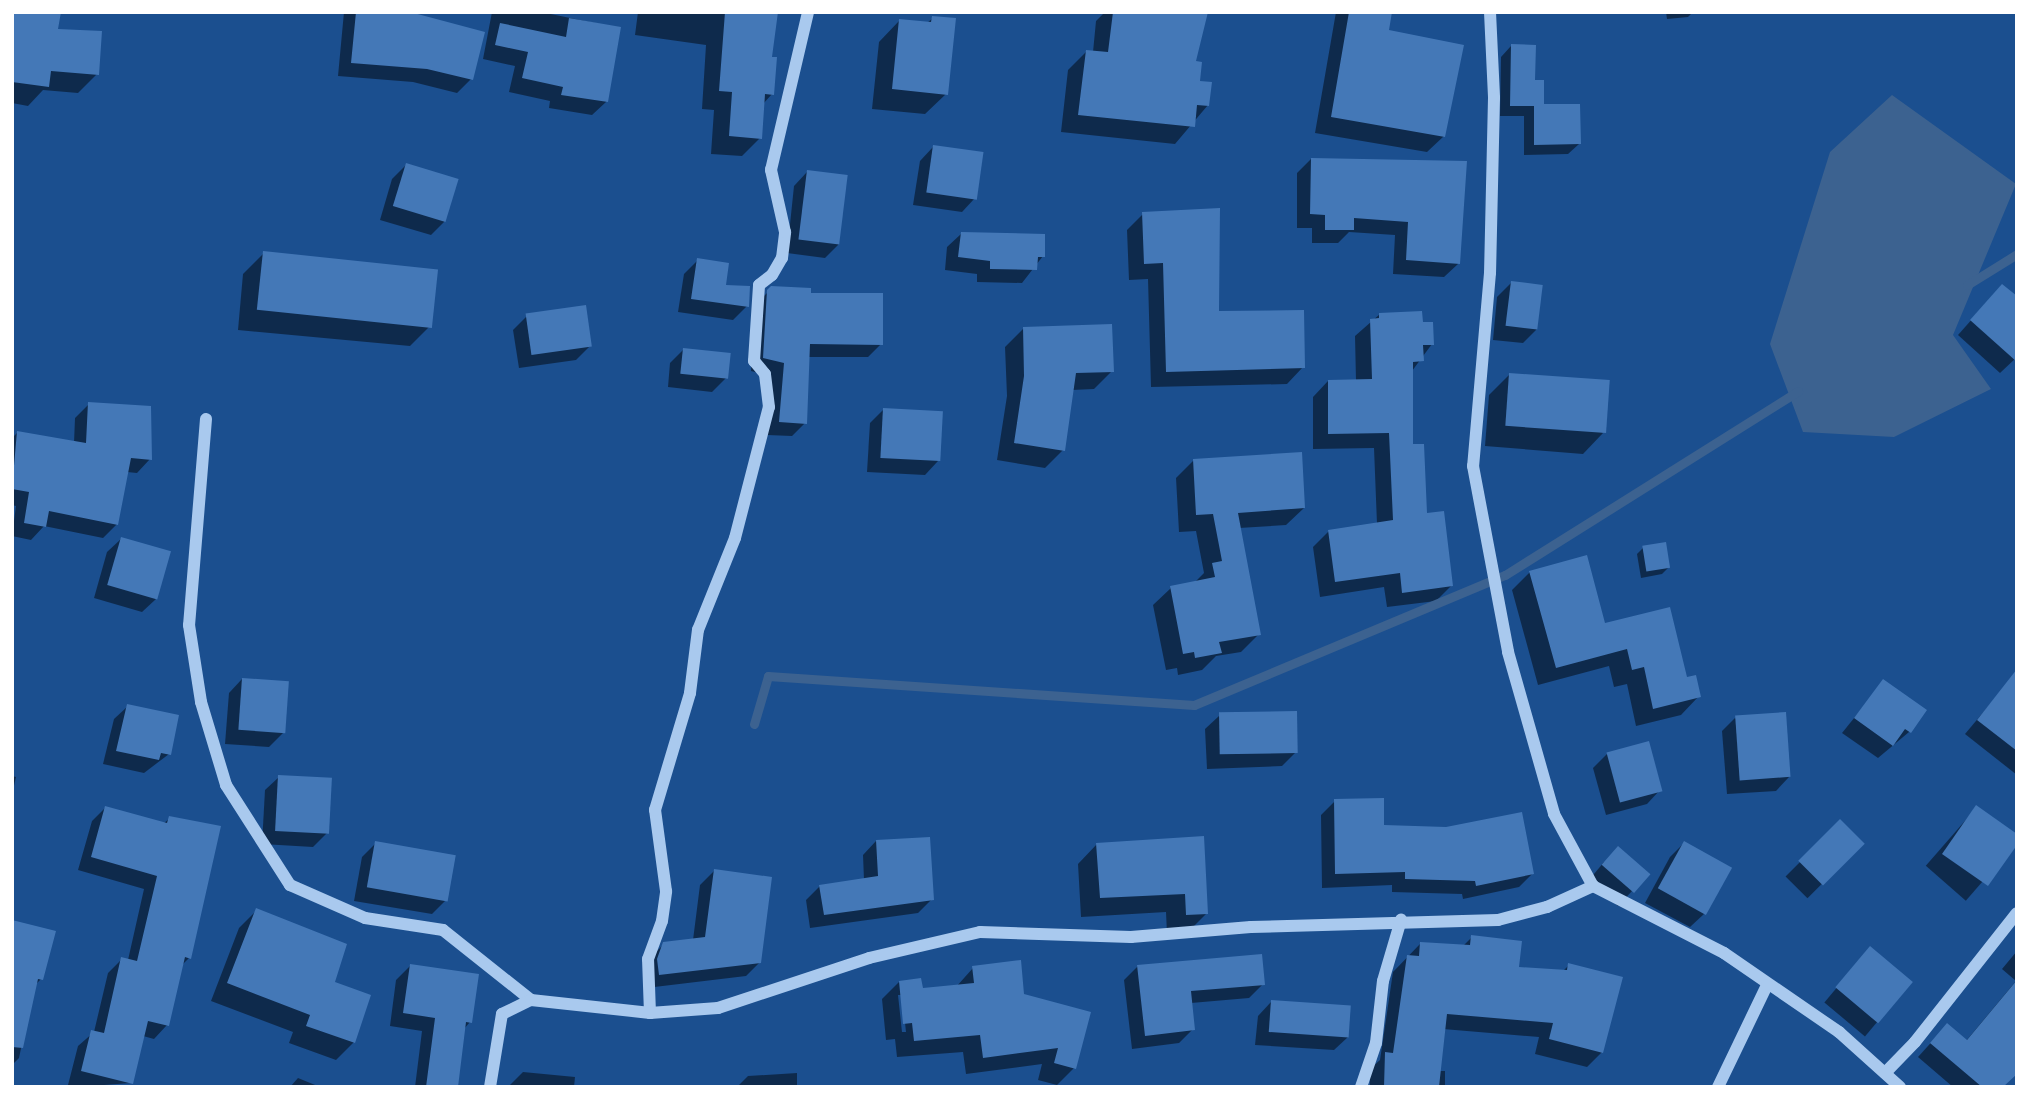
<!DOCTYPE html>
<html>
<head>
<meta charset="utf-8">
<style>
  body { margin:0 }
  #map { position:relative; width:2029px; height:1099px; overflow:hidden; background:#1b4f8f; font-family:Barlow,sans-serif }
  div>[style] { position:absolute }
  .water>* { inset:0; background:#3c6290 }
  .shadow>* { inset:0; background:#0007; transform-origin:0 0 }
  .stream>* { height:9px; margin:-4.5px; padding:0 4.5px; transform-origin:4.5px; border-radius:4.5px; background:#3c6290 }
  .building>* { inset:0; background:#4478b7; transform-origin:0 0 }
  .minor>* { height:12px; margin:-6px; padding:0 6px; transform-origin:6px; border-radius:6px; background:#a9c9ee }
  span { translate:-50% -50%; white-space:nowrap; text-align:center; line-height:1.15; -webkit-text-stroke:5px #1b4f8f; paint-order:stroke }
  .frame { position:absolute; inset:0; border:14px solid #fff; pointer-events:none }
</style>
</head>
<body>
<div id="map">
  <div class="water">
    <div style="clip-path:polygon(1892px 95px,2016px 184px,1953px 335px,1991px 389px,1894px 437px,1803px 432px,1770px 344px,1830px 152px)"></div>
  </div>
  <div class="shadow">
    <div style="clip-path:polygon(12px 12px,56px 30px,97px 74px,78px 93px,43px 90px,28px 106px,12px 103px)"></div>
    <div style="clip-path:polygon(344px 12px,410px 12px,471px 79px,457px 93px,413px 82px,338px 76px)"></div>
    <div style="clip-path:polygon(492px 12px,541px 12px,619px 28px,606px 102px,592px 115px,549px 108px,550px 101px,509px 92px,515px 66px,483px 59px)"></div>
    <div style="clip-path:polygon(638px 12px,776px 12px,770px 58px,772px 94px,763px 104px,760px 138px,742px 156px,711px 154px,714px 110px,702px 109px,706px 45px,635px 35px)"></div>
    <div style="clip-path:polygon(1105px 12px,1196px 12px,1194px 63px,1208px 105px,1175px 144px,1061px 132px,1068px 70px,1086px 52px,1093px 52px,1096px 21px)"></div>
    <div style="clip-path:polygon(1336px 12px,1390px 12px,1387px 31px,1444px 136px,1427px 152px,1315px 133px)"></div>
    <div style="clip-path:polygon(1666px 12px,1693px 12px,1688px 17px,1667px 19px)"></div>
    <div style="clip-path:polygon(933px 18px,946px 94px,925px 114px,872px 109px,879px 42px,899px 21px,927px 23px)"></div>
    <div style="clip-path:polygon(1511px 46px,1543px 106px,1579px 144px,1568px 154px,1524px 155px,1524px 116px,1500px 116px,1501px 57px)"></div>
    <div style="clip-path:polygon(933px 147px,975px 198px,962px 212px,913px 205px,920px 161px)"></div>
    <div style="clip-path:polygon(1311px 159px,1466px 162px,1458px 264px,1444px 277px,1393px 274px,1395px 235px,1349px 232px,1338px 243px,1312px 243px,1312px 228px,1297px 228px,1297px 173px)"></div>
    <div style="clip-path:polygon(406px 165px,445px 221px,431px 235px,380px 220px,392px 179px)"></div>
    <div style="clip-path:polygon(807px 172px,839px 244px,825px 258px,787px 253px,794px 186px)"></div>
    <div style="clip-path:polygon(1143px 214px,1217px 313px,1303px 367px,1287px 384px,1151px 387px,1148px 279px,1129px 280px,1127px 230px)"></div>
    <div style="clip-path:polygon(961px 234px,1043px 256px,1022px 283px,977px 282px,977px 274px,945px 270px,947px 247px)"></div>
    <div style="clip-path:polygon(264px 253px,430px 326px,410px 346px,238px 330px,243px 274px)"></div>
    <div style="clip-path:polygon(698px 260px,747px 306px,733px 320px,678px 312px,684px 274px)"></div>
    <div style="clip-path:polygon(1511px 283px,1537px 329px,1523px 343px,1493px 340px,1497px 297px)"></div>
    <div style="clip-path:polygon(769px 291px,810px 294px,881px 344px,868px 357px,808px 357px,805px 423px,792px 436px,767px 435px,771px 376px,751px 371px,755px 305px)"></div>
    <div style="clip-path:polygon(1989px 300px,2017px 357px,2000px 373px,1958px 335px)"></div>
    <div style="clip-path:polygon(1380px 314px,1421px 324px,1432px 344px,1412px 371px,1412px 446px,1425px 515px,1452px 585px,1436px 601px,1387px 607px,1384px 587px,1320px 597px,1313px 547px,1329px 531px,1377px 524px,1374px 448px,1313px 449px,1313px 397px,1328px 381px,1356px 381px,1355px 336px)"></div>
    <div style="clip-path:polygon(527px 316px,590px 346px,576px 360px,519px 368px,513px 330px)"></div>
    <div style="clip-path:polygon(1023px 329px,1112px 371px,1094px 389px,1072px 390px,1063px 450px,1045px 468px,997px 460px,1007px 396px,1005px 347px)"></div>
    <div style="clip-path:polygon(684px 349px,726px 378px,712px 392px,668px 387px,670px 363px)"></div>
    <div style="clip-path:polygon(1510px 374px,1603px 433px,1583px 454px,1485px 446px,1489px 395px)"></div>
    <div style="clip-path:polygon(89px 404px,150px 459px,137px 473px,127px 472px,117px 524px,103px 538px,44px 526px,31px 540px,12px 536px,16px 506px,12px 505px,12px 438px,17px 433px,74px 443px,75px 418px)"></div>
    <div style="clip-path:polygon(884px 409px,938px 461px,925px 475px,867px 472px,870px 423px)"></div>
    <div style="clip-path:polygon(1193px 461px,1304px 508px,1286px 525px,1239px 528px,1259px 634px,1241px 652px,1216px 656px,1202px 670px,1178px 675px,1177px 668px,1166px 670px,1153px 605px,1171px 588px,1195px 582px,1204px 573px,1196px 531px,1179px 532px,1176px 478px)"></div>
    <div style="clip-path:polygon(121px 539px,156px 599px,142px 612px,94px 598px,107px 552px)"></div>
    <div style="clip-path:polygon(1643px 548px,1668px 568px,1662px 574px,1641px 578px,1637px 554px)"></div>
    <div style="clip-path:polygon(1530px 572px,1604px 625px,1699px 696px,1681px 715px,1636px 726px,1627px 684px,1614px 687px,1609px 666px,1538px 685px,1512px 590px)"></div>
    <div style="clip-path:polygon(242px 679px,283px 733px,269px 747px,225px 744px,229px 693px)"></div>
    <div style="clip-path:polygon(1884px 681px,1925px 711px,1909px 732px,1878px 758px,1842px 733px)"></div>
    <div style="clip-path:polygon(2007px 684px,2017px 691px,2017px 775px,1965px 734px)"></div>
    <div style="clip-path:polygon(128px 706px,169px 754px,144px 773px,103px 764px,114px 719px)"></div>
    <div style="clip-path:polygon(1219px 716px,1296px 752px,1282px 766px,1207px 769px,1205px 729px)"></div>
    <div style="clip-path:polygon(1735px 718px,1789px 777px,1776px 791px,1727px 794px,1722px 731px)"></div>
    <div style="clip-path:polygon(1607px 754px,1660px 790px,1647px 804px,1606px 815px,1593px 768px)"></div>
    <div style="clip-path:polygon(12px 776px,16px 777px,12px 794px)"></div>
    <div style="clip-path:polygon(279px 777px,327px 833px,313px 847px,262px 844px,265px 790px)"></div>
    <div style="clip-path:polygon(1335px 801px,1383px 827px,1533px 873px,1519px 887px,1463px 899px,1462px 894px,1392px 892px,1392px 885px,1322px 888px,1321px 815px)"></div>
    <div style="clip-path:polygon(106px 807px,163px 824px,170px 818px,189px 958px,181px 966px,167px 1025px,154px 1039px,143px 1036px,131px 1083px,77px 1087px,68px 1085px,78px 1046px,94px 1032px,108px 973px,122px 959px,128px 960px,144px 889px,78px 870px,92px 821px)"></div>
    <div style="left:1977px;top:807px;width:53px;height:78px;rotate:41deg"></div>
    <div style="left:1840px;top:822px;width:31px;height:77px;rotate:45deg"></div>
    <div style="clip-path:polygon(1203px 838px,1206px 914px,1187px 933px,1167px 934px,1166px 912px,1081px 917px,1078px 864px,1097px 844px)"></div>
    <div style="clip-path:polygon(876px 841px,932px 899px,918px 913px,810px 928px,806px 900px,820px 886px,864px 880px,863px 855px)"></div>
    <div style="clip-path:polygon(376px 843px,446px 900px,432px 914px,354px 901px,362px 857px)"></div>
    <div style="clip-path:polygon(1684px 843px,1704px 914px,1690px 927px,1645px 903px,1670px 857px)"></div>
    <div style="clip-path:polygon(1604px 862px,1648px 874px,1618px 906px,1589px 880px)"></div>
    <div style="clip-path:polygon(714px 871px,760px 962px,746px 976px,646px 988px,650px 958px,664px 944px,693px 940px,700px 885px)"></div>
    <div style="clip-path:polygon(257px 910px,354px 1042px,336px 1060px,289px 1043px,293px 1032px,211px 1001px,239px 928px)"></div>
    <div style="clip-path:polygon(12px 922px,41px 979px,34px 986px,19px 1058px,12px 1065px)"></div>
    <div style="clip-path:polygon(1472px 937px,1517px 969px,1562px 972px,1569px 965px,1602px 1052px,1587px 1067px,1535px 1054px,1539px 1037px,1443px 1029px,1439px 1071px,1445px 1071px,1445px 1087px,1370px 1087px,1370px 1069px,1380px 1060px,1393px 972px,1420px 944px,1463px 946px)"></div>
    <div style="left:1870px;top:948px;width:53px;height:71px;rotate:40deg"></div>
    <div style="clip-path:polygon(2017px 951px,2017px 1067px,2000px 1087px,1953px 1087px,1918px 1057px,1947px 1025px,1966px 1041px,2016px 981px,2002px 969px)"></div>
    <div style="clip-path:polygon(410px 966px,470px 1022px,464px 1029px,456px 1087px,415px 1087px,422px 1031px,390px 1026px,396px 980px)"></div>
    <div style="clip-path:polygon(1138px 966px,1263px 984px,1249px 998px,1191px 1003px,1193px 1029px,1179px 1043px,1132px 1049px,1124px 980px)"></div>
    <div style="clip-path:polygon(evenodd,973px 968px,1023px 995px,1074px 1068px,1057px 1085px,1038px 1080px,1042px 1064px,966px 1074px,963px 1052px,897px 1057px,895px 1039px,886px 1040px,882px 999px,899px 982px,921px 990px,956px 987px,973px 968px,898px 995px,902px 995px,906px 1032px,902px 1032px,898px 995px)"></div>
    <div style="clip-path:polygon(1271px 1002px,1348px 1037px,1334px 1050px,1255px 1045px,1258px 1016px)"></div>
    <div style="clip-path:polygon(523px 1072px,575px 1077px,574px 1087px,508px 1087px)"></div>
    <div style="clip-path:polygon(797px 1073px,797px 1087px,737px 1087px,748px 1076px)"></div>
    <div style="clip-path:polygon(298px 1078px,320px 1087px,290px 1087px)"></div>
  </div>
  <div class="stream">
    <div style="left:1967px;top:285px;width:59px;rotate:-31.8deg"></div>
    <div style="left:754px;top:724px;width:50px;rotate:-73.7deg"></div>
    <div style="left:768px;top:676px;width:427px;rotate:3.9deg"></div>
    <div style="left:1194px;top:705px;width:337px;rotate:-22.7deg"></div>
    <div style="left:1505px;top:575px;width:346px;rotate:-32.1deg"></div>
  </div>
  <div class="building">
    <div style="clip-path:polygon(12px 12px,61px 12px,58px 29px,102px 31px,99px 75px,51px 71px,49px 87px,12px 82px)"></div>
    <div style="clip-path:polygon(356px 12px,410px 12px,485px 32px,473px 80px,427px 69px,351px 63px)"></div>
    <div style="clip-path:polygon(725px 12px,778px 12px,772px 57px,777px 57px,774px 95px,765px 94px,762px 139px,729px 136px,732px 92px,719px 91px)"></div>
    <div style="clip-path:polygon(1113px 12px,1208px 12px,1196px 61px,1202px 62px,1200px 81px,1212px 82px,1209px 106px,1197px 105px,1195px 127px,1078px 115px,1086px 50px,1108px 52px)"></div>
    <div style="clip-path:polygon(1349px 12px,1392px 12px,1389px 30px,1464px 45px,1445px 137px,1331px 117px)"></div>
    <div style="clip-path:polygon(932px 16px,956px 18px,948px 95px,892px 89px,899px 19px,931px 22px)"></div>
    <div style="clip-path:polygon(569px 18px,621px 27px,608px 102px,561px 95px,563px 87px,522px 78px,528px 52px,495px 45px,500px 23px,566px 37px)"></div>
    <div style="clip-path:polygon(1511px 44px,1536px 45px,1535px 80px,1544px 80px,1544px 104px,1580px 104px,1581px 144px,1534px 145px,1534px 106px,1510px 106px)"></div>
    <div style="left:933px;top:145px;width:51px;height:48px;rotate:8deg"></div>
    <div style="clip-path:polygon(1311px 158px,1467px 161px,1460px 264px,1406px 260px,1408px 222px,1354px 218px,1354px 230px,1325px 230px,1325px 215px,1310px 214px)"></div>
    <div style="left:406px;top:163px;width:55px;height:45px;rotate:17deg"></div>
    <div style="left:807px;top:170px;width:41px;height:70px;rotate:7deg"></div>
    <div style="clip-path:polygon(1220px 208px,1219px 311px,1304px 310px,1305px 368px,1166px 372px,1163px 263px,1144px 264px,1142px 212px)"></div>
    <div style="clip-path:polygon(961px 232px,1045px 234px,1045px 257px,1038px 257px,1037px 270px,990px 269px,990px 261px,958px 257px)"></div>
    <div style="left:263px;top:251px;width:176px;height:59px;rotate:6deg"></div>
    <div style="clip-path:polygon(697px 258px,729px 263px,726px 285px,750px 286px,749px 307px,691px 299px)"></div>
    <div style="left:1511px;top:281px;width:32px;height:45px;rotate:7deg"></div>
    <div style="clip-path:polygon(2002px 284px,2017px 296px,2017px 362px,1970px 320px)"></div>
    <div style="clip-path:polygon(771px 286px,811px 288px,811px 293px,883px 293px,883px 345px,810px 344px,807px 424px,779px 422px,784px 363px,763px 358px,767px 290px)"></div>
    <div style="left:586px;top:305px;width:42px;height:61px;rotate:82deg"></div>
    <div style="clip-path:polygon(1422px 311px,1423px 322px,1433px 322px,1434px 345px,1423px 345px,1424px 361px,1413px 362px,1413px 444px,1424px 444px,1427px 513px,1444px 511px,1453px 586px,1402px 593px,1400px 573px,1335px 582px,1328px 530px,1393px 520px,1389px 433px,1328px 434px,1328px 380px,1372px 379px,1370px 319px,1379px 318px,1379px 313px)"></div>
    <div style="clip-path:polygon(1112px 324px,1114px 372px,1076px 373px,1065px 451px,1014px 443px,1024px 376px,1023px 327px)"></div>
    <div style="left:683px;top:348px;width:48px;height:26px;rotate:6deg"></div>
    <div style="left:1509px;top:373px;width:101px;height:53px;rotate:4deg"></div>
    <div style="clip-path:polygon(88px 402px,151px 406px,152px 460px,131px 458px,118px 525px,49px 511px,46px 527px,24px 523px,29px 492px,12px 489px,17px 431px,86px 443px)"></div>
    <div style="left:883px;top:408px;width:60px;height:50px;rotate:3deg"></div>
    <div style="clip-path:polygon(1302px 452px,1305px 508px,1238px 513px,1261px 635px,1219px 642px,1222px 653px,1195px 658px,1194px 652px,1183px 654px,1170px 586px,1215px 577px,1212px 563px,1222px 561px,1213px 514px,1196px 515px,1193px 459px)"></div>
    <div style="left:121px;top:537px;width:52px;height:50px;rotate:16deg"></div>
    <div style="left:1666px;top:542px;width:26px;height:24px;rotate:81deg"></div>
    <div style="clip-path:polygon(1587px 555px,1605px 623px,1670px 607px,1687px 677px,1696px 675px,1701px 697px,1653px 709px,1644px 667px,1632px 670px,1627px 649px,1556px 668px,1529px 571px)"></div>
    <div style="clip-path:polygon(2017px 669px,2017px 751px,1977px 720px)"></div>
    <div style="left:242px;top:678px;width:47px;height:52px;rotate:4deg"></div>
    <div style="clip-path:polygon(1883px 679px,1927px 710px,1911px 733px,1905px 729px,1893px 746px,1854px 718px)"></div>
    <div style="clip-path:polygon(127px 704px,179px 715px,171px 755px,161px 753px,159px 760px,116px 751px)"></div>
    <div style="left:1297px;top:711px;width:42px;height:78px;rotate:89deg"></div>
    <div style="left:1786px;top:712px;width:65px;height:51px;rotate:86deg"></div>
    <div style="left:1649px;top:741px;width:52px;height:44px;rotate:75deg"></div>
    <div style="left:278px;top:775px;width:54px;height:56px;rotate:3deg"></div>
    <div style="clip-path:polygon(1384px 798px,1384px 825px,1446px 827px,1522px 812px,1534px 874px,1476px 886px,1475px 881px,1405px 879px,1405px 872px,1335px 874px,1334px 799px)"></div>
    <div style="clip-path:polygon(1976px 805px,2017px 834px,2017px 845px,1988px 886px,1942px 854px)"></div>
    <div style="clip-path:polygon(105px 806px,167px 823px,169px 816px,221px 826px,191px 959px,185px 957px,169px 1026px,148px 1021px,133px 1084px,81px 1071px,91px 1030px,104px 1033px,121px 957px,137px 961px,157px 876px,91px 857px)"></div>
    <div style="left:1840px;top:819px;width:35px;height:59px;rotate:45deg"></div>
    <div style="clip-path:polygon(1204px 836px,1208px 914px,1186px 915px,1185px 894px,1100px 898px,1096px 843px)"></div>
    <div style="clip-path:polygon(930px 837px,934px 900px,824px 915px,819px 885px,878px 876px,876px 840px)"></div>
    <div style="left:375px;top:841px;width:82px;height:47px;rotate:10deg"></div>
    <div style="left:1684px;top:841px;width:55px;height:54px;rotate:29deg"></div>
    <div style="left:1618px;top:846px;width:43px;height:25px;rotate:41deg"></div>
    <div style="clip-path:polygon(714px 869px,772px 877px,761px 963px,659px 975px,657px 959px,663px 942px,705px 937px)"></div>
    <div style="clip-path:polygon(256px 908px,347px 944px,335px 982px,371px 995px,355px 1043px,306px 1026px,310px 1015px,227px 983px)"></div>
    <div style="clip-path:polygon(12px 920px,56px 931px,43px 980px,38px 979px,23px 1048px,12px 1047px)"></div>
    <div style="clip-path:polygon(1471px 935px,1522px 941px,1519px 967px,1567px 970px,1568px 963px,1623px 977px,1603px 1053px,1549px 1039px,1553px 1023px,1447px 1014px,1439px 1087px,1384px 1087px,1385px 1052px,1393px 1053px,1407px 955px,1419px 956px,1420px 942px,1470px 945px)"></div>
    <div style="left:1870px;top:946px;width:56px;height:54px;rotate:40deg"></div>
    <div style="clip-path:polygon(1262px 954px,1265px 985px,1191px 991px,1195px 1030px,1145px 1036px,1137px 965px)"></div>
    <div style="clip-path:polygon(1021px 960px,1024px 994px,1091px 1012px,1076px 1069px,1054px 1063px,1058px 1048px,983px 1058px,980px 1035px,914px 1041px,912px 1023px,903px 1024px,899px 981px,921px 978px,923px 988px,974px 983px,972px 966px)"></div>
    <div style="clip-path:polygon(410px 964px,479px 974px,472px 1023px,466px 1022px,458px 1087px,426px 1087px,435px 1018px,403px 1013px)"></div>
    <div style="clip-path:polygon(2017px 980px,2017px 1074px,2003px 1087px,1982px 1087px,1930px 1043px,1947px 1023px,1967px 1040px)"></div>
    <div style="left:1271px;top:1000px;width:80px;height:32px;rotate:4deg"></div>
  </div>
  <div class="minor">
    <div style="left:1490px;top:12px;width:86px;rotate:87.3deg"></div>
    <div style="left:1494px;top:98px;width:175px;rotate:91.3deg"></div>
    <div style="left:1490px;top:273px;width:194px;rotate:95deg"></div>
    <div style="left:1473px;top:466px;width:189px;rotate:79.3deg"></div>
    <div style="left:1508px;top:652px;width:168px;rotate:74.1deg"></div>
    <div style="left:1554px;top:814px;width:82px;rotate:61.6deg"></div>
    <div style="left:1593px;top:886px;width:147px;rotate:27.1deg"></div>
    <div style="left:1724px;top:953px;width:140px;rotate:34.5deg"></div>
    <div style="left:1839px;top:1032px;width:82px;rotate:42deg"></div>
    <div style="left:206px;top:419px;width:207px;rotate:94.7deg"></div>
    <div style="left:189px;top:625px;width:78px;rotate:81.1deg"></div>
    <div style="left:201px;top:702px;width:87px;rotate:73.2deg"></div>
    <div style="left:226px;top:785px;width:119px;rotate:57.4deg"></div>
    <div style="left:290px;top:885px;width:82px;rotate:23.7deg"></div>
    <div style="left:365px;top:918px;width:79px;rotate:8.7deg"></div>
    <div style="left:443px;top:930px;width:112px;rotate:38.5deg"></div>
    <div style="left:650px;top:1013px;width:54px;rotate:-92.1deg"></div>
    <div style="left:648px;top:959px;width:40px;rotate:-69.8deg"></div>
    <div style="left:662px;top:921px;width:30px;rotate:-82deg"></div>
    <div style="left:666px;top:891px;width:82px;rotate:-97.7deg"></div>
    <div style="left:655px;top:810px;width:122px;rotate:-73.3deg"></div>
    <div style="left:690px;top:693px;width:64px;rotate:-82.8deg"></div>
    <div style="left:698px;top:630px;width:99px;rotate:-68.1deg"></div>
    <div style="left:735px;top:538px;width:135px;rotate:-75.5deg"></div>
    <div style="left:769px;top:407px;width:33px;rotate:-97deg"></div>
    <div style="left:765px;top:374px;width:17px;rotate:-130deg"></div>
    <div style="left:754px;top:361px;width:76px;rotate:-86.2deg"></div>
    <div style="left:759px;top:285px;width:16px;rotate:-38deg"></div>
    <div style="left:772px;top:275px;width:20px;rotate:-60deg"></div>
    <div style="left:782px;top:258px;width:26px;rotate:-83deg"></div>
    <div style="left:785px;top:232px;width:64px;rotate:-102.7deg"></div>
    <div style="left:771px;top:170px;width:162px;rotate:-76.8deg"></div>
    <div style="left:1885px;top:1073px;width:43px;rotate:-45.9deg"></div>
    <div style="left:1915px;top:1042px;width:164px;rotate:-51.7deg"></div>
    <div style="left:490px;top:1087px;width:74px;rotate:-80.7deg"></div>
    <div style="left:502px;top:1014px;width:32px;rotate:-26deg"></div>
    <div style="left:531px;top:1000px;width:120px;rotate:6.2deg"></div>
    <div style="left:650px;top:1013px;width:68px;rotate:-4.2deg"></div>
    <div style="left:718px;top:1008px;width:159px;rotate:-18.3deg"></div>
    <div style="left:869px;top:958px;width:114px;rotate:-13.2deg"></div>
    <div style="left:980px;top:932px;width:151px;rotate:1.9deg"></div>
    <div style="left:1131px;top:937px;width:120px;rotate:-4.8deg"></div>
    <div style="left:1251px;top:927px;width:247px;rotate:-1.6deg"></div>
    <div style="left:1498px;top:920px;width:51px;rotate:-14.9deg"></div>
    <div style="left:1547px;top:907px;width:51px;rotate:-24.5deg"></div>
    <div style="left:1361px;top:1087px;width:46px;rotate:-71.2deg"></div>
    <div style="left:1376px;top:1043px;width:62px;rotate:-83.6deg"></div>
    <div style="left:1383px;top:981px;width:64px;rotate:-73.6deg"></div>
    <div style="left:1718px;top:1087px;width:113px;rotate:-64.3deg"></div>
  </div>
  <div class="frame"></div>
</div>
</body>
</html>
